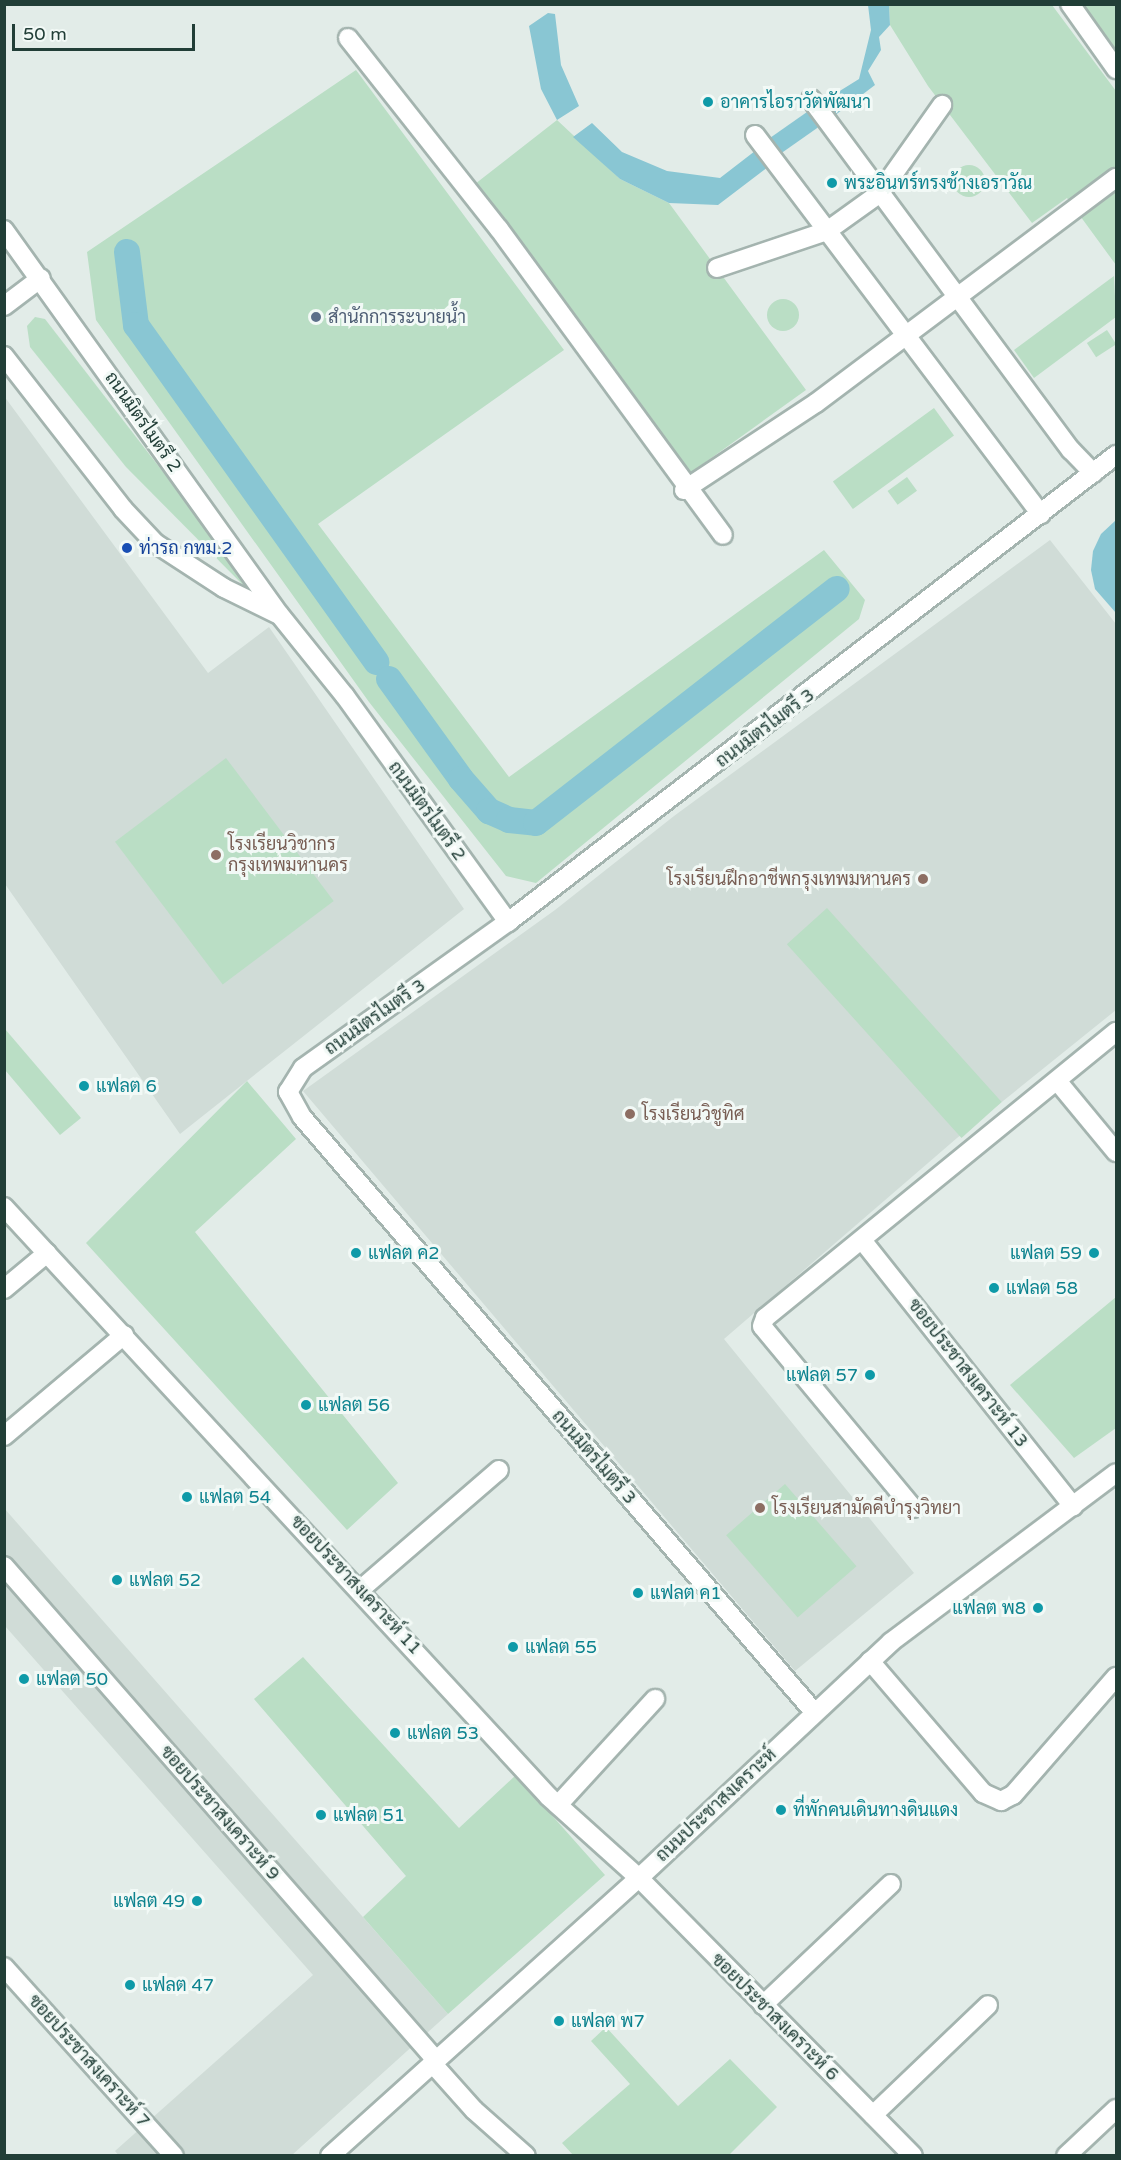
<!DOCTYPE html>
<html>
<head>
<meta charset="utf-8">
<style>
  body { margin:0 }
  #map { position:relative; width:1121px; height:2160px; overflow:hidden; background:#e2ece8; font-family:"Varela Round",Sarabun,sans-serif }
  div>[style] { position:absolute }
  .built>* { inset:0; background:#d0dcd7 }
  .green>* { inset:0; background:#badec5; transform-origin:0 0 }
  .round { border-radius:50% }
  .water>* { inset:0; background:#89c6d3; transform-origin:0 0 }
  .canal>* { height:26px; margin:-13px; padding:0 13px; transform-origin:13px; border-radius:13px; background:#89c6d3 }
  .roads { filter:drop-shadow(2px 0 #a4b4af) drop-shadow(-2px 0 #a4b4af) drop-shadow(0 2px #a4b4af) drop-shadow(0 -2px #a4b4af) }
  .minor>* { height:18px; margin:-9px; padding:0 9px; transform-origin:9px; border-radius:9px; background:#fff }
  .dots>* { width:16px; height:16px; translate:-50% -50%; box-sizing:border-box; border:3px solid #f2f9f6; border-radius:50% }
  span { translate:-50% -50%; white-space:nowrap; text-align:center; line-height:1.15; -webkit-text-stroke:6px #f2f9f6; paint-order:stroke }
  .culture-label { font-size:18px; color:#0d838f }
  .left { translate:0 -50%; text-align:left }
  .right { translate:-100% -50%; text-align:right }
  .service-label { font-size:18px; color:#4e5e75 }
  .street-label { font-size:18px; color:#213e37 }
  .transit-label { font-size:18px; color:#164399 }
  .education-label { font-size:18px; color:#785e54 }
  .frame { position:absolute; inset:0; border:6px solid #213e37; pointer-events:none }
  .scale { position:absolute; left:12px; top:24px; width:183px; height:27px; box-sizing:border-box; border:3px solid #213e37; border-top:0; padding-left:8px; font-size:18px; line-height:21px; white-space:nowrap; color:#213e37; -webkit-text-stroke:4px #f2f9f6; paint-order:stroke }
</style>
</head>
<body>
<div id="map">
  <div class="built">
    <div style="clip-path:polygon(4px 396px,208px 673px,269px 627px,464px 909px,180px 1134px,5px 884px)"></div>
    <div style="clip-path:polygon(1050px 540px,1116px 624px,1116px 1010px,957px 1138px,724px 1339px,914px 1573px,795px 1671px,303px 1091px,555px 910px,674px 816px)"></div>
    <div style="clip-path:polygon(4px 1508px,448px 2014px,292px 2155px,119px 2156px,115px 2151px,313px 1975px,5px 1626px)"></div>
  </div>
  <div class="green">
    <div style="clip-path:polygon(889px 5px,1052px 5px,1116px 91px,1116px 265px,1067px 198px,1032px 223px,928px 86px,890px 25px)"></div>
    <div style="clip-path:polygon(1081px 5px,1116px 5px,1116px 53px)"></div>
    <div style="clip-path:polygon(356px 70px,564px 350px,318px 524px,509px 777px,824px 550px,865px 600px,859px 619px,536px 883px,506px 876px,369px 702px,96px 320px,87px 252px)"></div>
    <div style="clip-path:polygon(557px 120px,620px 179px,669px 203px,806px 390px,689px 474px,475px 184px)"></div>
    <div class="round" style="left:953px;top:165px;width:32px;height:32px"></div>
    <div style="clip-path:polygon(1114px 276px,1116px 317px,1034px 378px,1014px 350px)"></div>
    <div class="round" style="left:767px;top:299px;width:32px;height:32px"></div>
    <div style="clip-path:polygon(35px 317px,45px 319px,251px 586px,246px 588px,126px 467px,30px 347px,27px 326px)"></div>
    <div style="left:1107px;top:330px;width:17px;height:24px;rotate:57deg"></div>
    <div style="left:934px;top:408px;width:34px;height:125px;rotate:54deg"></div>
    <div style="left:907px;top:477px;width:17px;height:24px;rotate:54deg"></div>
    <div style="left:226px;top:758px;width:179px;height:139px;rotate:53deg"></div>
    <div style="left:827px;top:908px;width:261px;height:54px;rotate:48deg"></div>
    <div style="clip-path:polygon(5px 1029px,81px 1118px,60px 1135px,5px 1070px)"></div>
    <div style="clip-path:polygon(247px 1081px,296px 1139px,195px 1232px,398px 1483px,347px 1530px,86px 1243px)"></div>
    <div style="clip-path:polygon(1116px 1297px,1116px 1428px,1074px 1458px,1010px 1385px)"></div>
    <div style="left:785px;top:1484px;width:109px;height:78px;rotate:49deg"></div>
    <div style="clip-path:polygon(303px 1657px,459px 1828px,516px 1775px,605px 1875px,448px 2014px,363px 1917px,406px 1876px,254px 1699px)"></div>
    <div style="clip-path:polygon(606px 2027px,678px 2106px,730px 2059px,777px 2107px,729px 2155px,573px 2155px,562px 2143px,630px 2084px,591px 2041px)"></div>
  </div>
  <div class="water">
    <div style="clip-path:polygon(868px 5px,889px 5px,890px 25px,879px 37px,881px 50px,868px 71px,875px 85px,834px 116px,822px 102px,859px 79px,871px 30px)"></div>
    <div style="clip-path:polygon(548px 13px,555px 14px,561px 65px,579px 106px,557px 120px,541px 89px,529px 26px)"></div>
    <div style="left:807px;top:112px;width:19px;height:47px;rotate:55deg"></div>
    <div style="clip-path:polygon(592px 123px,622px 152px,667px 171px,720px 178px,755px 151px,768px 167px,718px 205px,669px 203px,620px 179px,573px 137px)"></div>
    <div style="clip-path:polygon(1116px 520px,1116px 613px,1095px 589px,1091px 570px,1093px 551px,1101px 534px)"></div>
  </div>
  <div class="canal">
    <div style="left:127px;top:252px;width:74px;rotate:83deg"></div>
    <div style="left:136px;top:325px;width:414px;rotate:54.5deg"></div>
    <div style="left:389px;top:679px;width:123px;rotate:54.2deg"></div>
    <div style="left:461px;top:779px;width:43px;rotate:48.8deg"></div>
    <div style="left:489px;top:811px;width:22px;rotate:24deg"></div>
    <div style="left:509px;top:820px;width:27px;rotate:6deg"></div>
    <div style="left:536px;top:823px;width:381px;rotate:-37.9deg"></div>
  </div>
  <div class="roads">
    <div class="minor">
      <div style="left:1070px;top:4px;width:80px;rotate:54.7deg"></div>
      <div style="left:348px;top:38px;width:243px;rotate:51.7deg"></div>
      <div style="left:499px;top:229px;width:379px;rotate:53.8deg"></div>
      <div style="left:811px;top:99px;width:437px;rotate:53.5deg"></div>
      <div style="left:1071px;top:450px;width:32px;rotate:46deg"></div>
      <div style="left:755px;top:135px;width:475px;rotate:53deg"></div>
      <div style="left:4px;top:230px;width:472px;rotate:54.4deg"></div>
      <div style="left:279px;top:614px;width:105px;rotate:51.2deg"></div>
      <div style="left:345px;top:696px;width:279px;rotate:54.2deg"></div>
      <div style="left:717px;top:268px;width:116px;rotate:-18.6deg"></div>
      <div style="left:827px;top:231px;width:65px;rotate:-35.6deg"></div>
      <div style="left:880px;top:193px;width:108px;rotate:-54.8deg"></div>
      <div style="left:4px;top:306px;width:46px;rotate:-37.1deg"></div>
      <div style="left:4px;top:356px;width:194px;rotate:52.1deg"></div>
      <div style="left:123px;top:509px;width:47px;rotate:46.7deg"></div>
      <div style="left:155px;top:543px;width:82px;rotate:33.1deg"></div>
      <div style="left:224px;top:588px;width:59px;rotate:26.1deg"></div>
      <div style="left:684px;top:490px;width:158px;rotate:-33.4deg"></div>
      <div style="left:816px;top:403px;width:375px;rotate:-36.9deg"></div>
      <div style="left:1058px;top:1082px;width:91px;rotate:50.4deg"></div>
      <div style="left:4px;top:1207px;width:803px;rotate:47.27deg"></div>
      <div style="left:549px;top:1797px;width:121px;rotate:42deg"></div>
      <div style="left:639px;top:1878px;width:390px;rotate:45.4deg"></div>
      <div style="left:862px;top:1240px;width:340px;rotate:51.6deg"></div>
      <div style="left:4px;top:1289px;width:56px;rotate:-39.9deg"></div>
      <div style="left:4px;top:1436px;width:157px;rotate:-40.1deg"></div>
      <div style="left:913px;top:1508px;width:236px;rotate:-129.7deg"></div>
      <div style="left:762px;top:1326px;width:9px;rotate:-69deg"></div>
      <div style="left:765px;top:1318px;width:453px;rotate:-39.2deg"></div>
      <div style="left:4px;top:1566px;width:656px;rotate:48.83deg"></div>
      <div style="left:361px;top:1589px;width:182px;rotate:-40.8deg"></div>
      <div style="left:870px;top:1661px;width:174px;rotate:49.4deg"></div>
      <div style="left:983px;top:1793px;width:20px;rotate:24deg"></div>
      <div style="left:1001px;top:1801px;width:13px;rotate:-27deg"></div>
      <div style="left:1013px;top:1795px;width:157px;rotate:-48.9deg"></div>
      <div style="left:814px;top:1712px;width:785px;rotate:-130.71deg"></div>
      <div style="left:302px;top:1117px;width:29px;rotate:-119deg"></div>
      <div style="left:288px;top:1092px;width:28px;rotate:-58deg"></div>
      <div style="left:303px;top:1068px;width:252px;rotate:-35.5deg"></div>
      <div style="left:508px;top:922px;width:767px;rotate:-37.53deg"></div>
      <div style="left:558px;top:1805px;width:144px;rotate:-47.5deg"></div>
      <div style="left:4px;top:1967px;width:254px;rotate:48deg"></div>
      <div style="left:763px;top:2005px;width:176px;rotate:-43.4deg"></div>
      <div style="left:432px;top:2063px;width:63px;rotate:48.2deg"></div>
      <div style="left:474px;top:2110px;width:69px;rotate:41.5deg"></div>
      <div style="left:873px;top:2115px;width:159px;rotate:-43.7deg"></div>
      <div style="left:330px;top:2156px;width:416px;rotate:-42deg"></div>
      <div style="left:639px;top:1878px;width:345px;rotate:-43.1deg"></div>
      <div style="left:891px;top:1642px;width:281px;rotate:-36.9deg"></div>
      <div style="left:1066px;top:2156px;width:69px;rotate:-43.2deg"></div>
    </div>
  </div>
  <div class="dots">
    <div style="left:708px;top:102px;background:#0f9aa8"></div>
    <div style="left:832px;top:183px;background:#0f9aa8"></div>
    <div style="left:316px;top:317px;background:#5c6f8a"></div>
    <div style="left:127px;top:548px;background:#1a4fb4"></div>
    <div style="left:216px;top:855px;background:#8d6e63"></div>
    <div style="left:923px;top:879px;background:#8d6e63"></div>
    <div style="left:84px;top:1086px;background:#0f9aa8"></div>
    <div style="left:630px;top:1114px;background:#8d6e63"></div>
    <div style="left:356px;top:1253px;background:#0f9aa8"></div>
    <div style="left:1094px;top:1253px;background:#0f9aa8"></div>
    <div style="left:994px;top:1288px;background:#0f9aa8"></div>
    <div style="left:870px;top:1375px;background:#0f9aa8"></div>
    <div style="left:306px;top:1405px;background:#0f9aa8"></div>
    <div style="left:187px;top:1497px;background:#0f9aa8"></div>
    <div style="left:760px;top:1508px;background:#8d6e63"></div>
    <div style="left:117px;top:1580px;background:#0f9aa8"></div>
    <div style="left:638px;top:1593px;background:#0f9aa8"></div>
    <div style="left:1038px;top:1608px;background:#0f9aa8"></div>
    <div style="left:513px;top:1647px;background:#0f9aa8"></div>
    <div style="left:24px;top:1679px;background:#0f9aa8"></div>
    <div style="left:395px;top:1733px;background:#0f9aa8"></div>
    <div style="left:781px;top:1810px;background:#0f9aa8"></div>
    <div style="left:321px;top:1815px;background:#0f9aa8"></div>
    <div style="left:197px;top:1901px;background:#0f9aa8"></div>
    <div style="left:130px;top:1985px;background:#0f9aa8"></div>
    <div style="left:559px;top:2021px;background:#0f9aa8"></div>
  </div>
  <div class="culture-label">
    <span class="left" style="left:720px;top:102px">อาคารไอราวัตพัฒนา</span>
    <span class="left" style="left:844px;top:183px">พระอินทร์ทรงช้างเอราวัณ</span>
    <span class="left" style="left:96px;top:1086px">แฟลต 6</span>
    <span class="left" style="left:368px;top:1253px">แฟลต ค2</span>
    <span class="right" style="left:1082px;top:1253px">แฟลต 59</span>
    <span class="left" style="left:1006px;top:1288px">แฟลต 58</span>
    <span class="right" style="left:858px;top:1375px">แฟลต 57</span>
    <span class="left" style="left:318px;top:1405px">แฟลต 56</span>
    <span class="left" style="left:199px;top:1497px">แฟลต 54</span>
    <span class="left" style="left:129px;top:1580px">แฟลต 52</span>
    <span class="left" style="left:650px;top:1593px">แฟลต ค1</span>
    <span class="right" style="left:1026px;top:1608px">แฟลต พ8</span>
    <span class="left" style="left:525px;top:1647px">แฟลต 55</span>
    <span class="left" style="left:36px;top:1679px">แฟลต 50</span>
    <span class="left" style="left:407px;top:1733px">แฟลต 53</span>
    <span class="left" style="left:793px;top:1810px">ที่พักคนเดินทางดินแดง</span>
    <span class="left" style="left:333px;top:1815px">แฟลต 51</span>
    <span class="right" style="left:185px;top:1901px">แฟลต 49</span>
    <span class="left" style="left:142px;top:1985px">แฟลต 47</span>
    <span class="left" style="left:571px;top:2021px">แฟลต พ7</span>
  </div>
  <div class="service-label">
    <span class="left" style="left:328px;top:317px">สำนักการระบายน้ำ</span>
  </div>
  <div class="street-label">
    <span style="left:143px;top:422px;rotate:55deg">ถนนมิตรไมตรี 2</span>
    <span style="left:765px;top:728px;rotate:-37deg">ถนนมิตรไมตรี 3</span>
    <span style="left:427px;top:811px;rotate:54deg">ถนนมิตรไมตรี 2</span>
    <span style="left:375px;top:1017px;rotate:-35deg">ถนนมิตรไมตรี 3</span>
    <span style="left:968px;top:1373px;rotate:52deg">ซอยประชาสงเคราะห์ 13</span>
    <span style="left:594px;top:1457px;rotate:49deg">ถนนมิตรไมตรี 3</span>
    <span style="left:356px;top:1585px;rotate:47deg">ซอยประชาสงเคราะห์ 11</span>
    <span style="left:716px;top:1805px;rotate:-43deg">ถนนประชาสงเคราะห์</span>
    <span style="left:220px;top:1813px;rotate:49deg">ซอยประชาสงเคราะห์ 9</span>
    <span style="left:775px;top:2017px;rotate:45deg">ซอยประชาสงเคราะห์ 6</span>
    <span style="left:89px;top:2061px;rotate:48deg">ซอยประชาสงเคราะห์ 7</span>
  </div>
  <div class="transit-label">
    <span class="left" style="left:139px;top:548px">ท่ารถ กทม.2</span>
  </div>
  <div class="education-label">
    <span class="left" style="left:228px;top:855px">โรงเรียนวิชากร<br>กรุงเทพมหานคร</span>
    <span class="right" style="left:911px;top:879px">โรงเรียนฝึกอาชีพกรุงเทพมหานคร</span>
    <span class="left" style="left:642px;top:1114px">โรงเรียนวิชูทิศ</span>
    <span class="left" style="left:772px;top:1508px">โรงเรียนสามัคคีบํารุงวิทยา</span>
  </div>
  <div class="frame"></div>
  <div class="scale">50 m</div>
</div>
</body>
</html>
